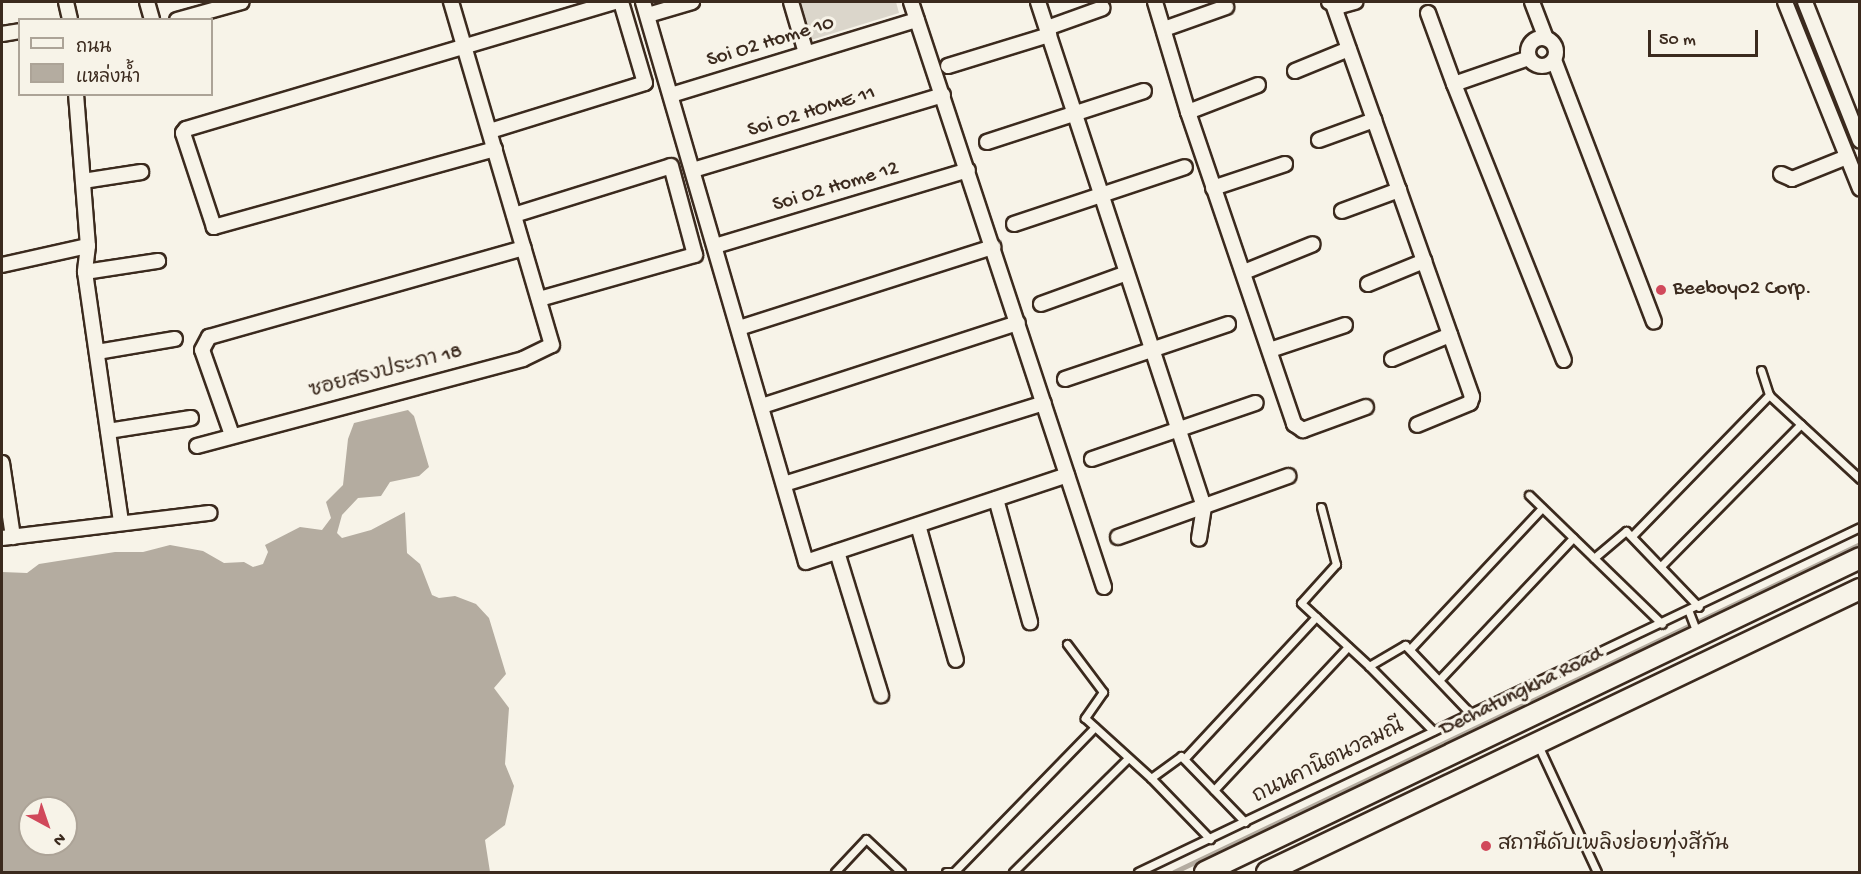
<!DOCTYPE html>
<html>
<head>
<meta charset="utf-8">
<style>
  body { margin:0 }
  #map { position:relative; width:1861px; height:874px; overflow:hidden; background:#f7f3e8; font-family:"Gochi Hand","Playpen Sans Thai",sans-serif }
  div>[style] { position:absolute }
  .green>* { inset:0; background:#dbd6cb }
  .water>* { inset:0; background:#b4aca0 }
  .stream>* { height:4.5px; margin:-2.25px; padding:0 2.25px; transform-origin:2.25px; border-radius:2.25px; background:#b4aca0 }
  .roads { filter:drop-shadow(2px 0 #3b2a1e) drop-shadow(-2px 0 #3b2a1e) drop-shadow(0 2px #3b2a1e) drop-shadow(0 -2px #3b2a1e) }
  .lane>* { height:7px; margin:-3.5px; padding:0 3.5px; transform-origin:3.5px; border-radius:3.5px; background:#f7f3e8 }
  .street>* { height:14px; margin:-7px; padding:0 7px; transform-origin:7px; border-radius:7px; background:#f7f3e8 }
  .street>.ring { margin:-7px; padding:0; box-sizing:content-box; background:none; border:14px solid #f7f3e8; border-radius:50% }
  .secondary>* { height:20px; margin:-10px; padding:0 10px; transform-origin:10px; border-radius:10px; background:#f7f3e8 }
  .dots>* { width:16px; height:16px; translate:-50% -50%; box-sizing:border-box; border:3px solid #f7f3e8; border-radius:50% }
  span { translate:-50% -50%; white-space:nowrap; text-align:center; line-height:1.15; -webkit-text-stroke:6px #f7f3e8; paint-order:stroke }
  .street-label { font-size:21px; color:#3b2a1e }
  .poi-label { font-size:21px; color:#3b2a1e }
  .left { translate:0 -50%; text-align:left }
  .frame { position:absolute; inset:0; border:3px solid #3b2a1e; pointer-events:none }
  .legend { position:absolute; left:18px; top:18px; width:195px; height:78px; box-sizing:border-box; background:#f7f3e8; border:2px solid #aca397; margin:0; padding:8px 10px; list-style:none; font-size:18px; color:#3b2a1e }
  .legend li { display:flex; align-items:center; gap:12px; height:30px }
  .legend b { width:30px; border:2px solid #aca397 }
  .north { position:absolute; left:18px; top:796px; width:60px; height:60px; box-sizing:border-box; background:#f7f3e8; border:2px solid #aca397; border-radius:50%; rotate:140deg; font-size:16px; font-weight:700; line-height:24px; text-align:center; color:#3b2a1e }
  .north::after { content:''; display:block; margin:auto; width:21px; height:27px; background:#d1495b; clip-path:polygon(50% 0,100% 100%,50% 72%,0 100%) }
  .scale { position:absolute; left:1648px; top:30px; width:110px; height:27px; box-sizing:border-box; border:3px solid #3b2a1e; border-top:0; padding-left:8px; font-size:18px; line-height:21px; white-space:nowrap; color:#3b2a1e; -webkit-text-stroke:4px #f7f3e8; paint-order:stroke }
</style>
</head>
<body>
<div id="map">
  <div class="green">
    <div style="clip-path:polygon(799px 2px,896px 2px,899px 13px,811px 40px)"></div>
  </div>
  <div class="water">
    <div style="clip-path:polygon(evenodd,408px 410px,414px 416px,429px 467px,419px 476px,390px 482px,381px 496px,358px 498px,342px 515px,337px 533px,342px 538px,371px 530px,405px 512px,407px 553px,420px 564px,432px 595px,439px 598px,455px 596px,476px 604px,489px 618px,506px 674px,494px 688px,509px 708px,505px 764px,514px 786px,505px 825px,485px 840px,490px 872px,2px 872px,2px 572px,27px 573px,39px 564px,115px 552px,143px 552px,170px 545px,203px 551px,224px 563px,244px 562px,253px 567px,263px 564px,268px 552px,265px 545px,300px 527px,322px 530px,331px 518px,326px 502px,343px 485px,348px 439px,354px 423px,408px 410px,30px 808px,66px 808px,66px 844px,30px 844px,30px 808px)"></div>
  </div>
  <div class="stream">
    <div style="left:1174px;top:872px;width:760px;rotate:-25.55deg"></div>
  </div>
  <div class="roads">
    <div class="lane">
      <div style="left:1761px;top:370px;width:26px;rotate:72deg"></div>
      <div style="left:1769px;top:395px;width:124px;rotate:42.7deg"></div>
      <div style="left:1529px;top:495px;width:185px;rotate:44.1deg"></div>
      <div style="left:1321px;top:507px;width:59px;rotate:75.3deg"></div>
      <div style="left:1336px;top:564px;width:52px;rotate:131.9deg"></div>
      <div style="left:1301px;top:603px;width:93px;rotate:42.8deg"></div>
      <div style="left:1369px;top:666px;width:42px;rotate:-30.3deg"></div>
      <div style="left:1405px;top:645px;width:94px;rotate:46.3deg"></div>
      <div style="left:1632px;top:536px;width:197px;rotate:-45.8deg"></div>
      <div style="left:1594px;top:558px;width:42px;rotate:-40.2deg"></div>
      <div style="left:1626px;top:531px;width:105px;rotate:46.2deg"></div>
      <div style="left:1661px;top:566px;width:199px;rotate:-45.4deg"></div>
      <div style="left:1689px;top:612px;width:25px;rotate:69deg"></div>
      <div style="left:1067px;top:644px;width:60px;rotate:53.1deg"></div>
      <div style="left:1103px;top:692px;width:32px;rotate:125deg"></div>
      <div style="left:1085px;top:718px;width:89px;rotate:42.3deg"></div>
      <div style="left:1151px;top:778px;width:37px;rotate:-36deg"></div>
      <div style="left:1181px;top:756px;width:92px;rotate:45.9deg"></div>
      <div style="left:1410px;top:649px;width:193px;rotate:-46.9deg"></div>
      <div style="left:1369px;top:666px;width:91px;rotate:45.4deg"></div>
      <div style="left:1440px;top:679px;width:194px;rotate:-46.7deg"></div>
      <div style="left:1538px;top:745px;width:140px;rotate:65.1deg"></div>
      <div style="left:1184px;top:759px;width:194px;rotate:-47.1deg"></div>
      <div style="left:1151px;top:778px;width:85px;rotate:46deg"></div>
      <div style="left:1214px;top:790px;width:196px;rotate:-46.9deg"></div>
      <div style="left:835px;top:872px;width:45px;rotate:-46.8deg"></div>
      <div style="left:866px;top:839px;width:48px;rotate:43.3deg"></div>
      <div style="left:946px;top:872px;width:6px"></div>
      <div style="left:954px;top:872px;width:202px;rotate:-45.8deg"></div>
      <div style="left:1013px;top:872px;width:162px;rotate:-44.7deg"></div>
      <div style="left:1138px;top:872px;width:800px;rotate:-25.54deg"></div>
    </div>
    <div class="street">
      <div style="left:66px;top:2px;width:18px;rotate:77deg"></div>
      <div style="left:147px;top:2px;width:19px;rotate:74deg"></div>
      <div style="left:643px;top:2px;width:583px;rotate:73.77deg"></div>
      <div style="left:806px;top:562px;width:275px;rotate:-18.4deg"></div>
      <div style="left:791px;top:2px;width:53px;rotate:73.6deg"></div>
      <div style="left:911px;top:2px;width:616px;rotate:71.74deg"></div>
      <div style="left:1038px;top:2px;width:532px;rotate:71.8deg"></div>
      <div style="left:1204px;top:507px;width:32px;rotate:99deg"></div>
      <div style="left:1155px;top:2px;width:115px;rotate:73.3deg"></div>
      <div style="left:1188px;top:112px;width:330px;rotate:71.2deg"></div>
      <div style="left:1294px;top:424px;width:11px;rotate:34deg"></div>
      <div style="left:1303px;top:430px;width:67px;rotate:-20.1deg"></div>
      <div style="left:1329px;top:2px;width:12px;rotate:20deg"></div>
      <div style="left:1340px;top:6px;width:16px;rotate:-15deg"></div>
      <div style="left:1532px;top:2px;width:39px;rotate:69deg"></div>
      <div style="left:1785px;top:2px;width:201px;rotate:68.1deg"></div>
      <div style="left:1805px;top:2px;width:149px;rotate:68.4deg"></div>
      <div style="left:1333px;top:4px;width:417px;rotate:70.5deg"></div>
      <div style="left:1472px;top:397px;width:6px;rotate:108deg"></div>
      <div style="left:1470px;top:403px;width:57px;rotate:157.5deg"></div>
      <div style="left:1428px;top:13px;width:76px;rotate:69.9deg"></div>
      <div style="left:648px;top:15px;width:46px;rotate:-16.5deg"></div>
      <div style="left:177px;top:20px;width:67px;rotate:-15.5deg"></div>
      <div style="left:1047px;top:28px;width:59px;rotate:-19.7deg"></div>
      <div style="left:1164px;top:29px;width:66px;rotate:-19.5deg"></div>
      <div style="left:2px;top:34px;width:18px;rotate:-9deg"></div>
      <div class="ring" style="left:1528px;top:38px;width:14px;height:14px"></div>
      <div style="left:1529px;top:58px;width:79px;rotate:160.9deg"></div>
      <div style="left:1454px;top:84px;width:297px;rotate:68.3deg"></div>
      <div style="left:1554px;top:60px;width:280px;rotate:69.1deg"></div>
      <div style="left:948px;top:66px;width:106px;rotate:-17.1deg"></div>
      <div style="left:1295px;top:71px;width:58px;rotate:-22.2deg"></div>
      <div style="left:76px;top:94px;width:152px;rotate:85.5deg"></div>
      <div style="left:88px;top:246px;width:26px;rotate:97deg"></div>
      <div style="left:85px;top:272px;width:252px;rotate:81.8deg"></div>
      <div style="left:671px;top:95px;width:257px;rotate:-17deg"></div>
      <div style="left:1188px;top:112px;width:75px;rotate:-21.1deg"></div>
      <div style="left:490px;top:131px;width:162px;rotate:-17.2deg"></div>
      <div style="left:645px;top:83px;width:84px;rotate:-106.5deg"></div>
      <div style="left:1319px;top:140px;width:59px;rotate:-20deg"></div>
      <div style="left:987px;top:142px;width:165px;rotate:-18deg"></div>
      <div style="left:495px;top:149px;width:292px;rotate:164.5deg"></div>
      <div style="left:214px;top:227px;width:99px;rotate:-108.3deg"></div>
      <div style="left:183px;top:133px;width:5px;rotate:-53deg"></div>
      <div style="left:186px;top:129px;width:446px;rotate:-16.5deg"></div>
      <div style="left:693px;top:170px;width:261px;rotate:-16.7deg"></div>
      <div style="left:1781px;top:174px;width:12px;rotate:24deg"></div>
      <div style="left:1792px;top:179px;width:59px;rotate:-21.8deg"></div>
      <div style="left:83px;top:181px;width:59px;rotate:-8.8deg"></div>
      <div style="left:1213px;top:188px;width:76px;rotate:-18.4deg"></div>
      <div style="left:1342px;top:211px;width:61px;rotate:-20.2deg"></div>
      <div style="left:514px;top:215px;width:164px;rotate:-17.3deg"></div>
      <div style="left:671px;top:166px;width:92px;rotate:74.9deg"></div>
      <div style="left:695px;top:255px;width:162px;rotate:164.2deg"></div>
      <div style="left:1014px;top:224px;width:180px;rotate:-18.4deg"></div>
      <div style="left:715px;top:246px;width:264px;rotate:-16.7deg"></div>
      <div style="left:2px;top:265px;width:88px;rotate:-12.5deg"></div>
      <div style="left:85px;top:272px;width:74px;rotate:-8.6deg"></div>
      <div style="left:1244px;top:272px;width:74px;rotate:-22.1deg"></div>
      <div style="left:1368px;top:284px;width:61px;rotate:-22.3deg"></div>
      <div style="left:1041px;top:304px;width:91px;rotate:-19.8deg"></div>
      <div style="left:739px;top:328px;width:267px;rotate:-17.7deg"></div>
      <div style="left:1270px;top:350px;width:79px;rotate:-18.4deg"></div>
      <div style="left:97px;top:352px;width:79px;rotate:-9.5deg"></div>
      <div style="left:1392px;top:359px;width:63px;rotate:-22.5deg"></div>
      <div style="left:1065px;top:379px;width:172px;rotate:-18.6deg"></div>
      <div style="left:762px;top:406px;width:269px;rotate:-18deg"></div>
      <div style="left:108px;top:431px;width:84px;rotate:-8.9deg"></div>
      <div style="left:232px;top:435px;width:90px;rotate:-109.4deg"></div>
      <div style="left:202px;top:350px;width:15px;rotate:-62deg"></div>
      <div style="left:209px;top:337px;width:327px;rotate:-15.8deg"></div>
      <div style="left:197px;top:446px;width:337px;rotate:-14.9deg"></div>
      <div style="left:523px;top:359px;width:32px;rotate:-26deg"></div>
      <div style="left:552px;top:345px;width:358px;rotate:-106.4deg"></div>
      <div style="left:1092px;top:459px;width:173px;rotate:-18.9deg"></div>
      <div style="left:2px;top:463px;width:75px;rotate:81.5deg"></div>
      <div style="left:784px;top:484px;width:272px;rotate:-17.3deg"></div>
      <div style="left:996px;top:499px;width:128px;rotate:74.5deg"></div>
      <div style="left:918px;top:525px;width:140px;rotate:74.3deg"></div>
      <div style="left:1118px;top:537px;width:181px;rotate:-19.7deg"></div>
      <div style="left:2px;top:538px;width:209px;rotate:-6.9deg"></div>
      <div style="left:837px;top:552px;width:150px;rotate:72.9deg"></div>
    </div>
    <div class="secondary">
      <div style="left:1205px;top:872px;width:726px;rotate:-25.61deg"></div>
      <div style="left:1267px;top:872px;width:657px;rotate:-25.51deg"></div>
    </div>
  </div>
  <div class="dots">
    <div style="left:1661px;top:290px;background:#d1495b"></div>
    <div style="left:1486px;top:846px;background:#d1495b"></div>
  </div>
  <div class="street-label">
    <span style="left:771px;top:43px;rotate:-17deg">Soi O2 Home 10</span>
    <span style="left:812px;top:113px;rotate:-17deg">Soi O2 HOME 11</span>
    <span style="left:836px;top:188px;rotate:-17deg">Soi O2 Home 12</span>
    <span style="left:386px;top:373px;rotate:-15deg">ซอยสรงประภา 18</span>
    <span style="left:1522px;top:693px;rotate:-26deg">Dechatungkha Road</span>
    <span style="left:1329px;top:763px;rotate:-26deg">ถนนคานิตนวลมณี</span>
  </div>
  <div class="poi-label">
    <span class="left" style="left:1673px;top:290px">Beeboy02 Corp.</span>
    <span class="left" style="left:1498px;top:846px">สถานีดับเพลิงย่อยทุ่งสีกัน</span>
  </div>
  <div class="frame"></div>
  <ul class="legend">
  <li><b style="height:8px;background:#f7f3e8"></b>ถนน</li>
  <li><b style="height:16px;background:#b4aca0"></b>แหล่งน้ำ</li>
  </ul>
  <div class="north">N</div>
  <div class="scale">50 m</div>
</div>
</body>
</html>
